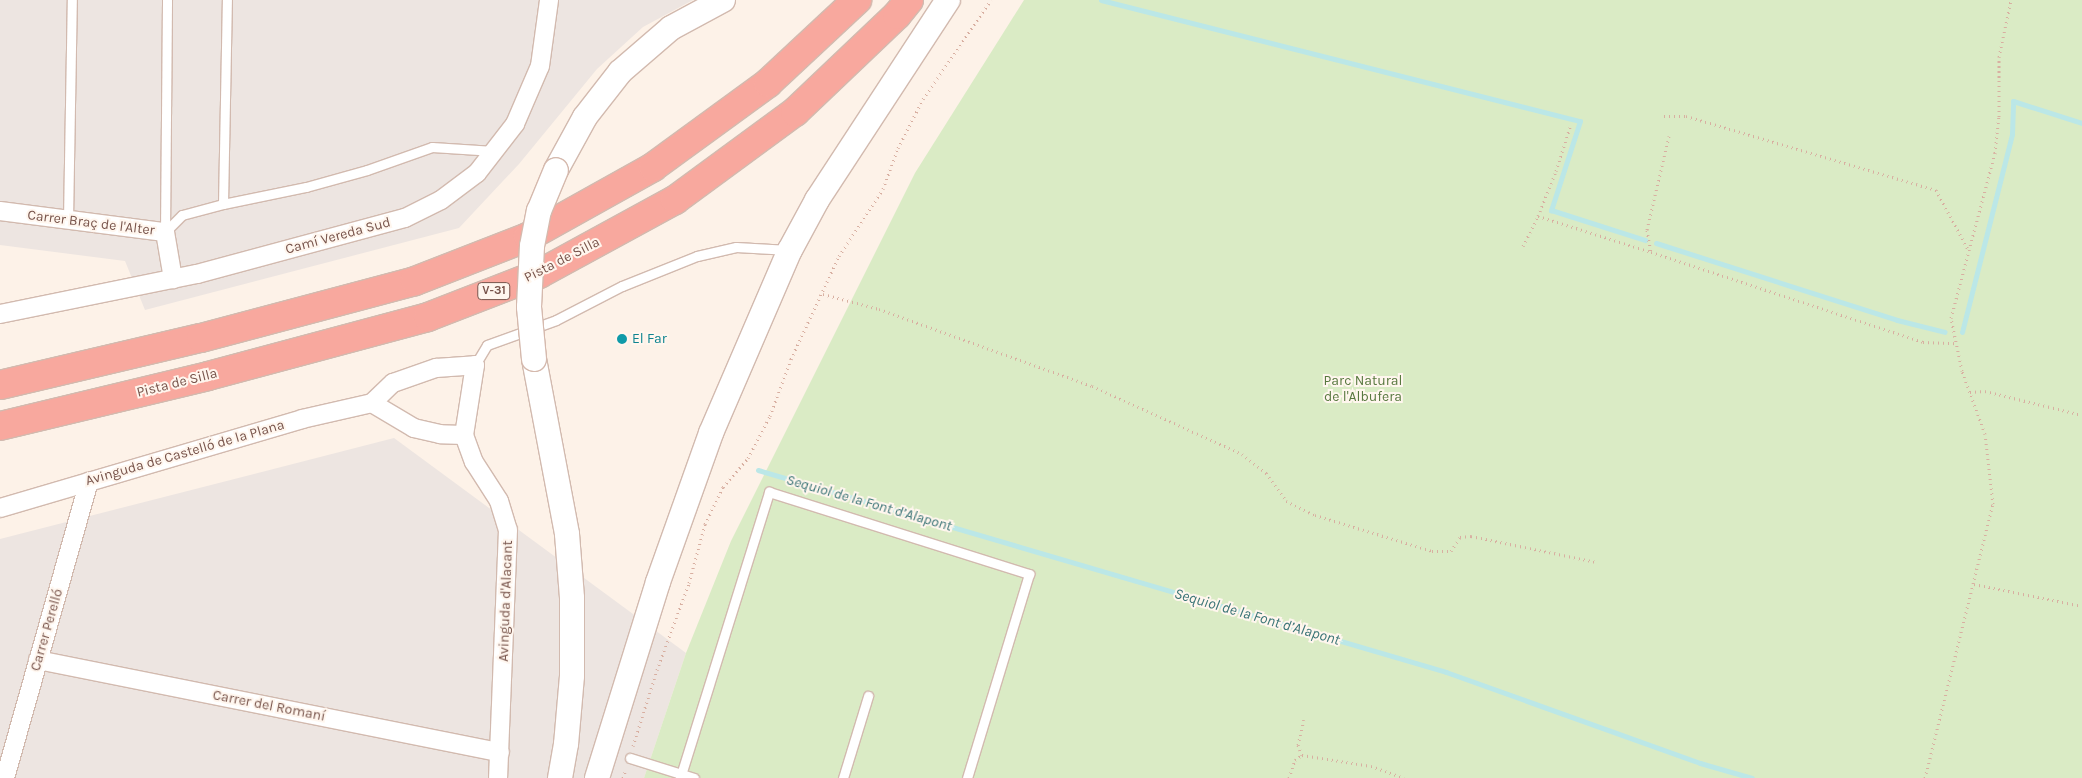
<!DOCTYPE html>
<html>
<head>
<meta charset="utf-8">
<style>
  body { margin:0 }
  #map { position:relative; width:2082px; height:778px; overflow:hidden; background:#fdf2e8; font-family:Karla,sans-serif }
  div>[style] { position:absolute }
  .industrial>* { inset:0; background:#ede5e1 }
  .green>* { inset:0; background:#daebc5 }
  .stream>* { height:5px; margin:-2.5px; padding:0 2.5px; transform-origin:2.5px; border-radius:2.5px; background:#bbe7e7 }
  .path>* { height:3px; margin-top:-1.5px; transform-origin:0; background:repeating-linear-gradient(90deg,#d8afa1 0 1px,transparent 0 5px) }
  .roads { filter:drop-shadow(1px 0 #d2baaf) drop-shadow(-1px 0 #d2baaf) drop-shadow(0 1px #d2baaf) drop-shadow(0 -1px #d2baaf) }
  .service>* { height:9px; margin:-4.5px; padding:0 4.5px; transform-origin:4.5px; border-radius:4.5px; background:#fff }
  .minor>* { height:18px; margin:-9px; padding:0 9px; transform-origin:9px; border-radius:9px; background:#fff }
  .secondary>* { height:24px; margin:-12px; padding:0 12px; transform-origin:12px; border-radius:12px; background:#fff }
  .motorway>* { height:28px; margin:-14px; padding:0 14px; transform-origin:14px; border-radius:14px; background:#f8a89e }
  .bridges { filter:drop-shadow(1px 0 #d5b9ad) drop-shadow(-1px 0 #d5b9ad) drop-shadow(0 1px #d5b9ad) drop-shadow(0 -1px #d5b9ad) }
  .secondary-bridge>* { height:24px; margin:-12px; padding:0 12px; transform-origin:12px; border-radius:12px; background:#fff }
  .dots>* { width:14px; height:14px; translate:-50% -50%; box-sizing:border-box; border:2px solid #fff6ee; border-radius:50% }
  span { translate:-50% -50%; white-space:nowrap; text-align:center; line-height:1.15; -webkit-text-stroke:4px #fff6ee; paint-order:stroke }
  .shield-label span { padding:1px 4px; background:#fff6ee; border:1px solid; border-radius:4px; -webkit-text-stroke-width:0 }
  .shield-label { font-size:12px; color:#78544b; font-weight:700 }
  .street-label { font-size:14px; color:#78544b }
  .culture-label { font-size:14px; color:#0d838f }
  .left { translate:0 -50%; text-align:left }
  .park-label { font-size:14px; color:#58783f }
  .water-label { font-size:15px; color:#3a7476; font-style:italic }
</style>
</head>
<body>
<div id="map">
  <div class="industrial">
    <div style="clip-path:polygon(0 0,693px 0,643px 27px,597px 69px,519px 164px,459px 228px,145px 310px,125px 261px,0 245px)"></div>
    <div style="clip-path:polygon(394px 438px,686px 653px,644px 778px,0 778px,0 539px)"></div>
  </div>
  <div class="green">
    <div style="clip-path:polygon(1024px 0,2082px 0,2082px 778px,644px 778px,686px 653px,731px 541px,915px 173px)"></div>
  </div>
  <div class="stream">
    <div style="left:1101px;top:0;width:494px;rotate:14.2deg"></div>
    <div style="left:1580px;top:121px;width:94px;rotate:108deg"></div>
    <div style="left:1551px;top:210px;width:99px;rotate:17.7deg"></div>
    <div style="left:1656px;top:243px;width:253px;rotate:17.7deg"></div>
    <div style="left:1897px;top:320px;width:49px;rotate:14deg"></div>
    <div style="left:1962px;top:332px;width:204px;rotate:-75.8deg"></div>
    <div style="left:2012px;top:134px;width:33px;rotate:-88deg"></div>
    <div style="left:2013px;top:101px;width:72px;rotate:17.7deg"></div>
    <div style="left:758px;top:470px;width:717px;rotate:16.36deg"></div>
    <div style="left:1446px;top:672px;width:270px;rotate:19.7deg"></div>
    <div style="left:1700px;top:763px;width:54px;rotate:16.1deg"></div>
  </div>
  <div class="path">
    <div style="left:1664px;top:116px;width:22px"></div>
    <div style="left:1686px;top:116px;width:261px;rotate:16.5deg"></div>
    <div style="left:1936px;top:190px;width:69px;rotate:61.6deg"></div>
    <div style="left:1669px;top:136px;width:97px;rotate:103.2deg"></div>
    <div style="left:1647px;top:230px;width:22px;rotate:80deg"></div>
    <div style="left:1651px;top:252px;width:287px;rotate:18.3deg"></div>
    <div style="left:1923px;top:342px;width:33px;rotate:2deg"></div>
    <div style="left:1538px;top:216px;width:48px;rotate:-68.2deg"></div>
    <div style="left:1556px;top:171px;width:46px;rotate:-72.3deg"></div>
    <div style="left:1523px;top:246px;width:34px;rotate:-63deg"></div>
    <div style="left:1538px;top:216px;width:119px;rotate:17.7deg"></div>
    <div style="left:823px;top:294px;width:58px;rotate:15deg"></div>
    <div style="left:879px;top:309px;width:226px;rotate:19.9deg"></div>
    <div style="left:1092px;top:386px;width:165px;rotate:24.4deg"></div>
    <div style="left:1242px;top:454px;width:31px;rotate:38deg"></div>
    <div style="left:1266px;top:473px;width:34px;rotate:54deg"></div>
    <div style="left:1286px;top:501px;width:32px;rotate:26deg"></div>
    <div style="left:1315px;top:515px;width:122px;rotate:17.1deg"></div>
    <div style="left:1432px;top:551px;width:19px"></div>
    <div style="left:1451px;top:551px;width:17px;rotate:-57deg"></div>
    <div style="left:1460px;top:537px;width:11px;rotate:-5deg"></div>
    <div style="left:1471px;top:536px;width:128px;rotate:11.7deg"></div>
    <div style="left:1970px;top:392px;width:15px;rotate:-4deg"></div>
    <div style="left:1985px;top:391px;width:100px;rotate:13.9deg"></div>
    <div style="left:1974px;top:584px;width:110px;rotate:11.5deg"></div>
    <div style="left:633px;top:746px;width:80px;rotate:-72.5deg"></div>
    <div style="left:657px;top:670px;width:93px;rotate:-69.8deg"></div>
    <div style="left:689px;top:583px;width:61px;rotate:-74.8deg"></div>
    <div style="left:705px;top:524px;width:41px;rotate:-64.1deg"></div>
    <div style="left:723px;top:487px;width:38px;rotate:-49deg"></div>
    <div style="left:748px;top:458px;width:47px;rotate:-62.4deg"></div>
    <div style="left:770px;top:416px;width:61px;rotate:-69.8deg"></div>
    <div style="left:791px;top:359px;width:114px;rotate:-65deg"></div>
    <div style="left:839px;top:256px;width:80px;rotate:-56.7deg"></div>
    <div style="left:883px;top:189px;width:44px;rotate:-69.9deg"></div>
    <div style="left:898px;top:148px;width:55px;rotate:-63deg"></div>
    <div style="left:923px;top:99px;width:120px;rotate:-55.5deg"></div>
    <div style="left:1302px;top:755px;width:11px;rotate:-112deg"></div>
    <div style="left:1298px;top:745px;width:26px;rotate:-77deg"></div>
    <div style="left:623px;top:778px;width:9px;rotate:-72deg"></div>
    <div style="left:1289px;top:778px;width:19px;rotate:-72deg"></div>
    <div style="left:1295px;top:760px;width:9px;rotate:-36deg"></div>
    <div style="left:1302px;top:755px;width:70px;rotate:9.1deg"></div>
    <div style="left:1371px;top:766px;width:35px;rotate:20deg"></div>
    <div style="left:1925px;top:778px;width:282px;rotate:-76.1deg"></div>
    <div style="left:1993px;top:504px;width:70px;rotate:-96.5deg"></div>
    <div style="left:1985px;top:434px;width:67px;rotate:-110.1deg"></div>
    <div style="left:1962px;top:371px;width:54px;rotate:-101.7deg"></div>
    <div style="left:1951px;top:318px;width:171px;rotate:-75.1deg"></div>
    <div style="left:1995px;top:153px;width:36px;rotate:-84deg"></div>
    <div style="left:1999px;top:117px;width:60px;rotate:-90deg"></div>
    <div style="left:1999px;top:57px;width:58px;rotate:-78.1deg"></div>
  </div>
  <div class="roads">
    <div class="service">
      <div style="left:223px;top:204px;width:204px;rotate:-88.9deg"></div>
      <div style="left:68px;top:220px;width:220px;rotate:-89deg"></div>
      <div style="left:165px;top:232px;width:24px;rotate:-45deg"></div>
      <div style="left:182px;top:215px;width:42px;rotate:-15deg"></div>
      <div style="left:223px;top:204px;width:85px;rotate:-11.6deg"></div>
      <div style="left:306px;top:187px;width:63px;rotate:-15.6deg"></div>
      <div style="left:367px;top:170px;width:69px;rotate:-19.5deg"></div>
      <div style="left:432px;top:147px;width:62px;rotate:3.7deg"></div>
      <div style="left:165px;top:232px;width:232px;rotate:-89.5deg"></div>
      <div style="left:475px;top:365px;width:23px;rotate:-59deg"></div>
      <div style="left:487px;top:345px;width:73px;rotate:-19.9deg"></div>
      <div style="left:556px;top:320px;width:74px;rotate:-27.3deg"></div>
      <div style="left:622px;top:286px;width:81px;rotate:-21.8deg"></div>
      <div style="left:697px;top:256px;width:40px;rotate:-13deg"></div>
      <div style="left:736px;top:247px;width:53px;rotate:3.2deg"></div>
      <div style="left:630px;top:758px;width:67px;rotate:17.4deg"></div>
      <div style="left:680px;top:778px;width:300px;rotate:-72.7deg"></div>
      <div style="left:769px;top:492px;width:273px;rotate:17.5deg"></div>
      <div style="left:1029px;top:574px;width:213px;rotate:106.9deg"></div>
      <div style="left:843px;top:778px;width:86px;rotate:-73deg"></div>
    </div>
    <div class="minor">
      <div style="left:0;top:211px;width:166px;rotate:7.3deg"></div>
      <div style="left:165px;top:232px;width:48px;rotate:80.3deg"></div>
      <div style="left:0;top:314px;width:201px;rotate:-11.5deg"></div>
      <div style="left:197px;top:274px;width:215px;rotate:-15.1deg"></div>
      <div style="left:405px;top:218px;width:40px;rotate:-26.6deg"></div>
      <div style="left:441px;top:200px;width:45px;rotate:-36.9deg"></div>
      <div style="left:477px;top:173px;width:62px;rotate:-52.2deg"></div>
      <div style="left:515px;top:124px;width:63px;rotate:-66.7deg"></div>
      <div style="left:540px;top:66px;width:67px;rotate:-82.2deg"></div>
      <div style="left:475px;top:365px;width:71px;rotate:98.9deg"></div>
      <div style="left:464px;top:435px;width:24px;rotate:-178deg"></div>
      <div style="left:440px;top:434px;width:27px;rotate:-167deg"></div>
      <div style="left:414px;top:428px;width:49px;rotate:-149.2deg"></div>
      <div style="left:372px;top:403px;width:29px;rotate:-44deg"></div>
      <div style="left:393px;top:383px;width:46px;rotate:-19.2deg"></div>
      <div style="left:436px;top:368px;width:39px;rotate:-4deg"></div>
      <div style="left:464px;top:435px;width:29px;rotate:70deg"></div>
      <div style="left:474px;top:462px;width:46px;rotate:57.3deg"></div>
      <div style="left:499px;top:501px;width:30px;rotate:73deg"></div>
      <div style="left:508px;top:530px;width:248px;rotate:92.3deg"></div>
      <div style="left:0;top:508px;width:315px;rotate:-16.4deg"></div>
      <div style="left:302px;top:419px;width:72px;rotate:-12.9deg"></div>
      <div style="left:38px;top:660px;width:471px;rotate:11.3deg"></div>
      <div style="left:5px;top:778px;width:308px;rotate:-74.2deg"></div>
    </div>
    <div class="secondary">
      <div style="left:556px;top:170px;width:60px;rotate:-61.3deg"></div>
      <div style="left:585px;top:117px;width:57px;rotate:-52.1deg"></div>
      <div style="left:620px;top:72px;width:67px;rotate:-40.8deg"></div>
      <div style="left:671px;top:28px;width:59px;rotate:-28.3deg"></div>
      <div style="left:534px;top:359px;width:178px;rotate:79.3deg"></div>
      <div style="left:567px;top:534px;width:64px;rotate:85.5deg"></div>
      <div style="left:572px;top:598px;width:78px;rotate:90deg"></div>
      <div style="left:572px;top:676px;width:68px;rotate:95deg"></div>
      <div style="left:566px;top:744px;width:35px;rotate:100deg"></div>
      <div style="left:597px;top:778px;width:205px;rotate:-72.7deg"></div>
      <div style="left:658px;top:582px;width:158px;rotate:-70.4deg"></div>
      <div style="left:711px;top:433px;width:199px;rotate:-66.7deg"></div>
      <div style="left:790px;top:250px;width:57px;rotate:-61.6deg"></div>
      <div style="left:817px;top:200px;width:239px;rotate:-56.8deg"></div>
    </div>
    <div class="motorway">
      <div style="left:0;top:385px;width:206px;rotate:-13.2deg"></div>
      <div style="left:201px;top:338px;width:221px;rotate:-14.9deg"></div>
      <div style="left:415px;top:281px;width:121px;rotate:-21.3deg"></div>
      <div style="left:528px;top:237px;width:143px;rotate:-29.2deg"></div>
      <div style="left:653px;top:167px;width:142px;rotate:-36.1deg"></div>
      <div style="left:768px;top:83px;width:122px;rotate:-43deg"></div>
      <div style="left:0;top:426px;width:214px;rotate:-13.5deg"></div>
      <div style="left:208px;top:376px;width:228px;rotate:-15deg"></div>
      <div style="left:428px;top:317px;width:119px;rotate:-21.2deg"></div>
      <div style="left:539px;top:274px;width:155px;rotate:-28.6deg"></div>
      <div style="left:675px;top:200px;width:149px;rotate:-36.3deg"></div>
      <div style="left:795px;top:112px;width:141px;rotate:-43.6deg"></div>
      <div style="left:897px;top:15px;width:19px;rotate:-51deg"></div>
    </div>
  </div>
  <div class="bridges">
    <div class="secondary-bridge">
      <div style="left:534px;top:359px;width:52px;rotate:-95.5deg"></div>
      <div style="left:529px;top:307px;width:61px;rotate:-87.2deg"></div>
      <div style="left:532px;top:246px;width:36px;rotate:-79deg"></div>
      <div style="left:539px;top:211px;width:44px;rotate:-67.5deg"></div>
    </div>
  </div>
  <div class="dots">
    <div style="left:622px;top:339px;background:#0f9aa8"></div>
  </div>
  <div class="shield-label">
    <span style="left:494px;top:291px">V-31</span>
  </div>
  <div class="street-label">
    <span style="left:91px;top:223px;rotate:7deg">Carrer Braç de l'Alter</span>
    <span style="left:338px;top:236px;rotate:-15deg">Camí Vereda Sud</span>
    <span style="left:562px;top:260px;rotate:-27deg">Pista de Silla</span>
    <span style="left:177px;top:383px;rotate:-14deg">Pista de Silla</span>
    <span style="left:185px;top:453px;rotate:-16deg">Avinguda de Castelló de la Plana</span>
    <span style="left:506px;top:601px;rotate:-88deg">Avinguda d'Alacant</span>
    <span style="left:47px;top:630px;rotate:-74deg">Carrer Perelló</span>
    <span style="left:269px;top:706px;rotate:11deg">Carrer del Romaní</span>
  </div>
  <div class="culture-label">
    <span class="left" style="left:632px;top:339px">El Far</span>
  </div>
  <div class="park-label">
    <span style="left:1363px;top:389px">Parc Natural<br>de l'Albufera</span>
  </div>
  <div class="water-label">
    <span style="left:869px;top:503px;rotate:16deg">Sequiol de la Font d’Alapont</span>
    <span style="left:1257px;top:617px;rotate:16deg">Sequiol de la Font d’Alapont</span>
  </div>
</div>
</body>
</html>
